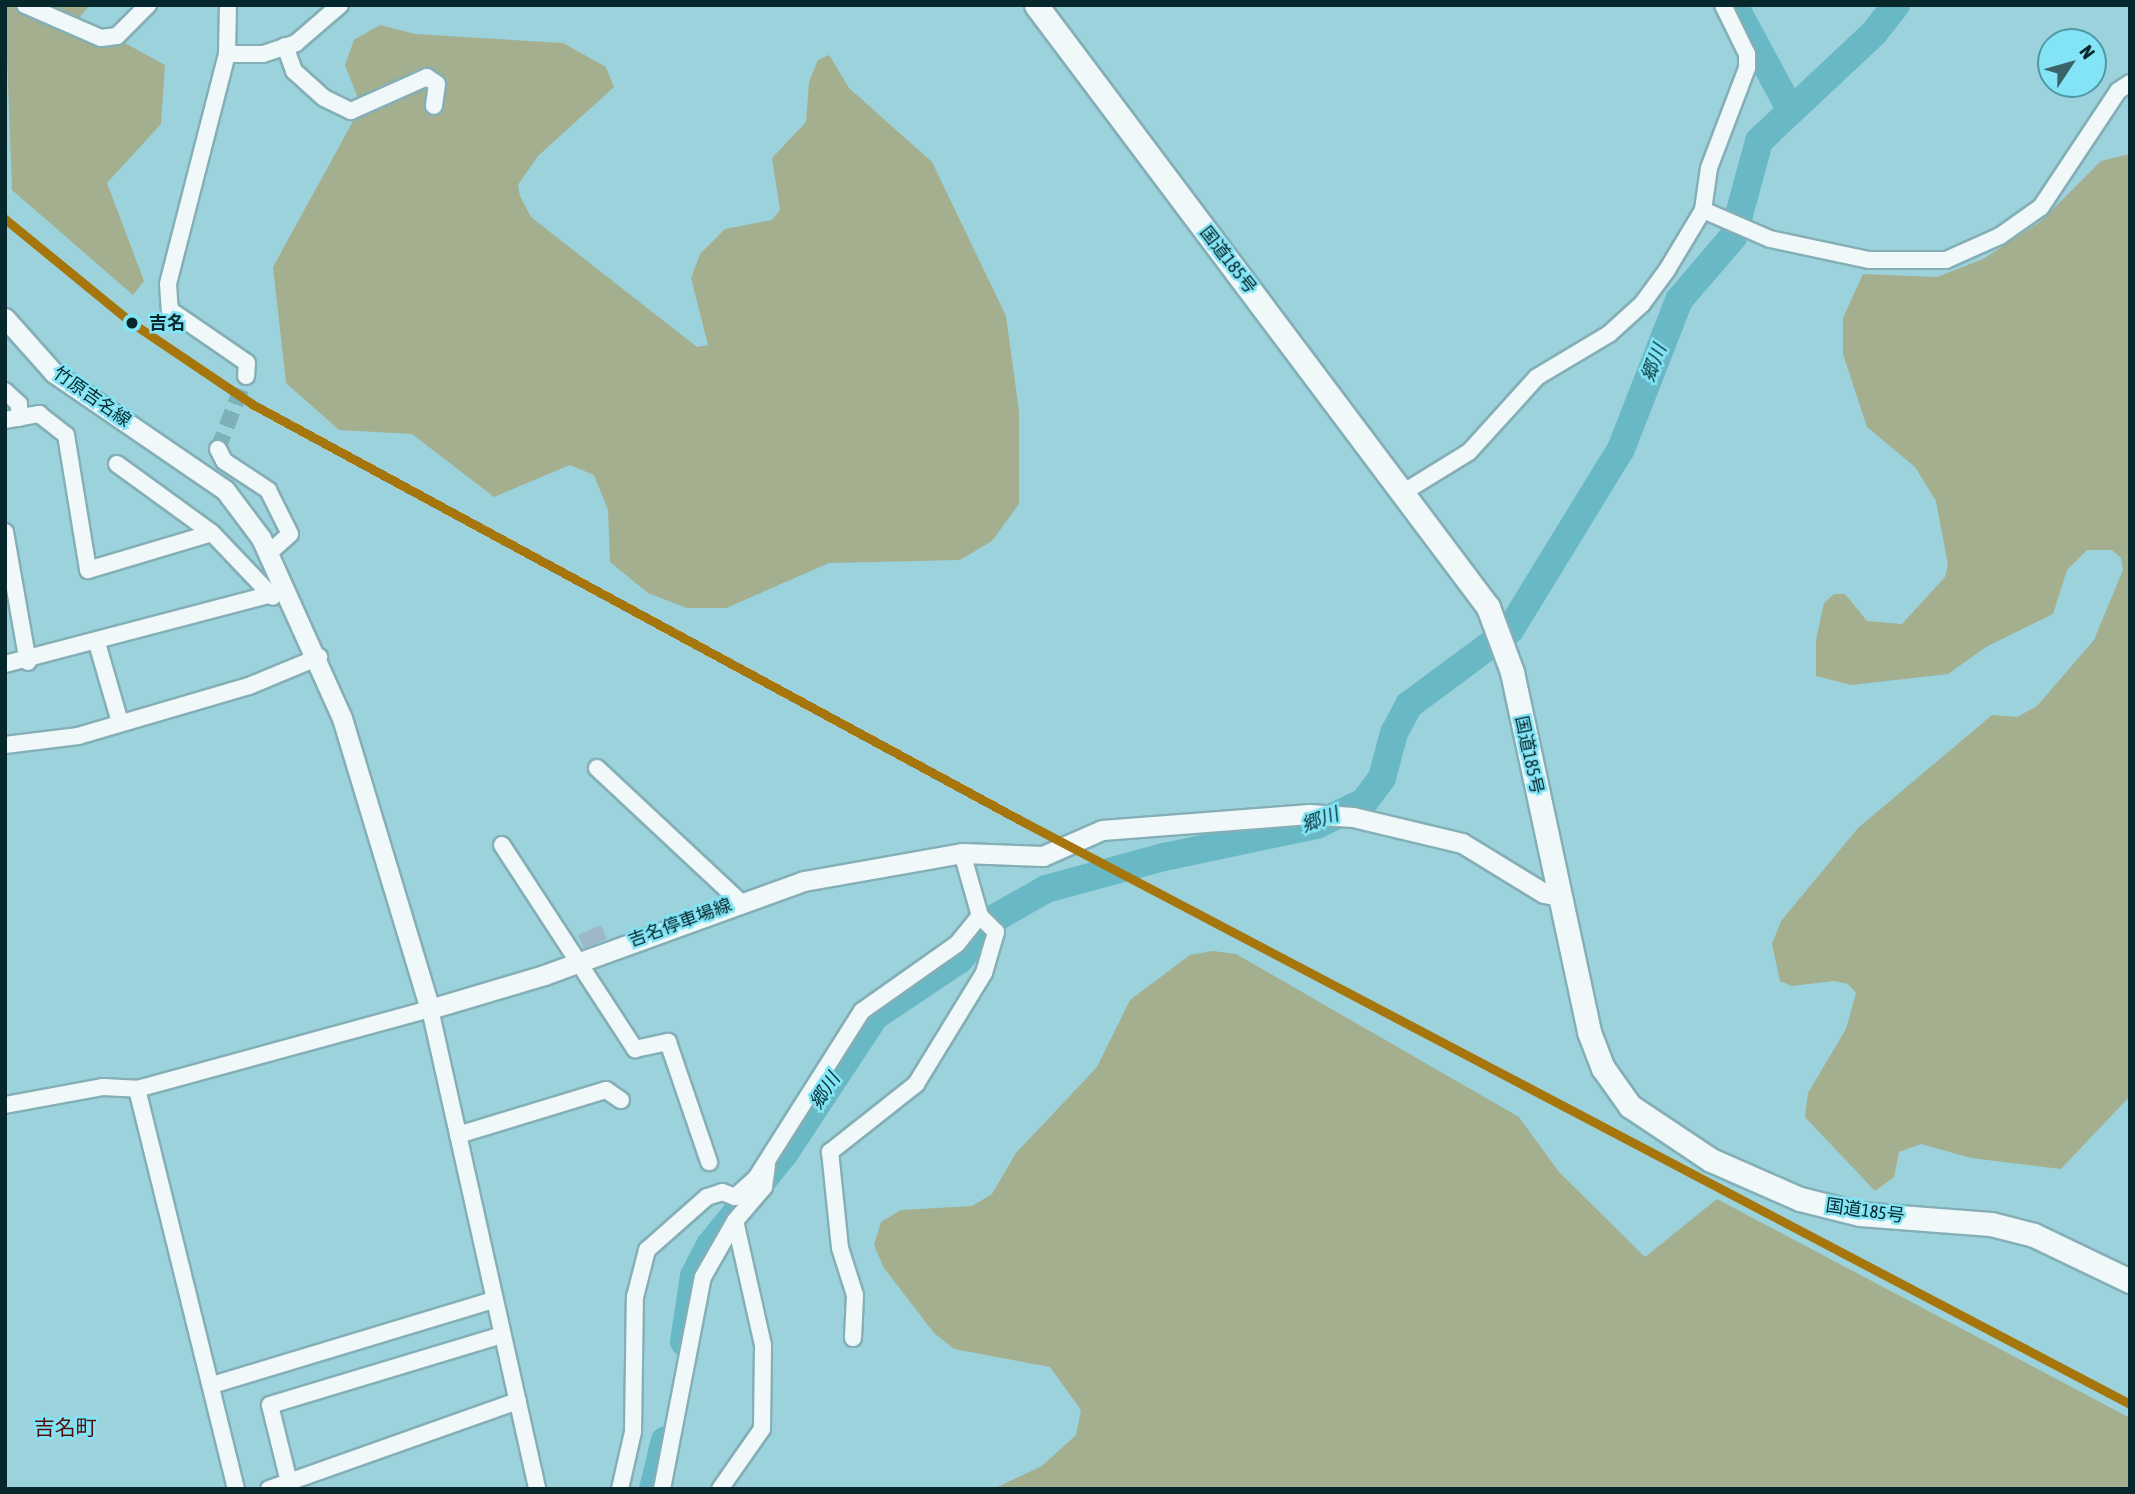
<!DOCTYPE html>
<html>
<head>
<meta charset="utf-8">
<style>
  body { margin:0 }
  #map { position:relative; width:2135px; height:1494px; overflow:hidden; background:#9cd2db; font-family:"Asap Condensed","Noto Sans JP",sans-serif }
  div>[style] { position:absolute }
  .forest>* { inset:0; background:#a4af90 }
  .river>* { height:28px; margin:-14px; padding:0 14px; transform-origin:14px; border-radius:14px; background:#69b8c5 }
  .building>* { inset:0; background:#9db9c9; transform-origin:0 0 }
  .minor-tunnel>* { height:16px; margin-top:-8px; transform-origin:0; background:repeating-linear-gradient(90deg,#7eb0b8 0 16px,transparent 0 24px) }
  .roads { filter:drop-shadow(2px 0 #84afb6) drop-shadow(-2px 0 #84afb6) drop-shadow(0 2px #84afb6) drop-shadow(0 -2px #84afb6) }
  .minor>* { height:16px; margin:-8px; padding:0 8px; transform-origin:8px; border-radius:8px; background:#f0f8fa }
  .major>* { height:19px; margin:-9.5px; padding:0 9.5px; transform-origin:9.5px; border-radius:9.5px; background:#f0f8fa }
  .highway>* { height:23px; margin:-11.5px; padding:0 11.5px; transform-origin:11.5px; border-radius:11.5px; background:#f0f8fa }
  .rail-1>* { height:9px; margin:-4.5px; padding:0 4.5px; transform-origin:4.5px; border-radius:4.5px; background:#a6760d }
  .dots>* { width:19px; height:19px; translate:-50% -50%; box-sizing:border-box; border:4px solid #82e4f5; border-radius:50% }
  span { translate:-50% -50%; white-space:nowrap; text-align:center; line-height:1.15; -webkit-text-stroke:5px #82e4f5; paint-order:stroke }
  .street-label { font-size:18px; color:#06272c }
  .stop-label { font-size:18px; color:#06272c; font-weight:700 }
  .left { translate:0 -50%; text-align:left }
  .water-label { font-size:19px; color:#053239; font-style:italic }
  .quarter-label { font-size:21px; color:#530f09 }
  .frame { position:absolute; inset:0; border:7px solid #06272c; pointer-events:none }
  .north { position:absolute; left:2037px; top:28px; width:70px; height:70px; box-sizing:border-box; background:#82e4f5; border:2px solid #5098a5; border-radius:50%; rotate:54deg; font-size:19px; font-weight:700; line-height:28px; text-align:center; color:#06272c }
  .north::after { content:''; display:block; margin:auto; width:24px; height:32px; background:#3a6369; clip-path:polygon(50% 0,100% 100%,50% 72%,0 100%) }
</style>
</head>
<body>
<div id="map">
  <div class="forest">
    <div style="clip-path:polygon(5px 5px,90px 5px,79px 18px,165px 65px,161px 124px,107px 183px,144px 281px,133px 295px,12px 190px)"></div>
    <div style="clip-path:polygon(380px 25px,415px 34px,563px 43px,606px 67px,614px 87px,538px 156px,518px 185px,520px 196px,531px 217px,697px 347px,708px 345px,691px 278px,700px 254px,725px 229px,772px 220px,780px 210px,772px 158px,806px 122px,809px 82px,818px 60px,829px 55px,849px 88px,932px 162px,1006px 316px,1019px 411px,1019px 504px,992px 541px,960px 560px,829px 563px,726px 608px,687px 608px,648px 593px,610px 562px,608px 510px,594px 475px,570px 465px,494px 497px,412px 434px,339px 430px,286px 383px,273px 267px,357px 114px,359px 101px,345px 65px,354px 40px)"></div>
    <div style="clip-path:polygon(2130px 154px,2130px 1096px,2061px 1169px,1971px 1158px,1921px 1144px,1899px 1152px,1894px 1177px,1875px 1191px,1805px 1117px,1808px 1093px,1846px 1029px,1856px 993px,1848px 984px,1834px 981px,1792px 986px,1780px 981px,1772px 944px,1781px 921px,1858px 828px,1992px 715px,2017px 717px,2037px 706px,2094px 640px,2123px 570px,2121px 558px,2112px 550px,2087px 550px,2067px 570px,2053px 614px,1986px 647px,1948px 674px,1851px 685px,1816px 676px,1816px 640px,1824px 603px,1834px 594px,1845px 594px,1867px 621px,1902px 624px,1945px 577px,1948px 565px,1936px 501px,1915px 467px,1867px 427px,1843px 354px,1843px 318px,1863px 274px,1937px 277px,1983px 259px,2040px 222px,2101px 161px)"></div>
    <div style="clip-path:polygon(1213px 951px,1236px 954px,1519px 1117px,1559px 1172px,1645px 1257px,1717px 1199px,2130px 1418px,2130px 1489px,993px 1489px,1042px 1466px,1076px 1435px,1081px 1410px,1050px 1367px,954px 1349px,934px 1333px,884px 1268px,874px 1245px,881px 1222px,901px 1210px,972px 1206px,992px 1194px,1016px 1153px,1097px 1067px,1130px 1000px,1190px 955px)"></div>
  </div>
  <div class="river">
    <div style="left:1734px;top:5px;width:116px;rotate:61.7deg"></div>
    <div style="left:684px;top:1342px;width:67px;rotate:-81.4deg"></div>
    <div style="left:694px;top:1276px;width:35px;rotate:-63deg"></div>
    <div style="left:710px;top:1245px;width:117px;rotate:-50.9deg"></div>
    <div style="left:784px;top:1154px;width:165px;rotate:-56.6deg"></div>
    <div style="left:875px;top:1016px;width:102px;rotate:-33.8deg"></div>
    <div style="left:960px;top:959px;width:54px;rotate:-49.5deg"></div>
    <div style="left:995px;top:918px;width:59px;rotate:-29.6deg"></div>
    <div style="left:1046px;top:889px;width:122px;rotate:-15.2deg"></div>
    <div style="left:1164px;top:857px;width:155px;rotate:-11.9deg"></div>
    <div style="left:1316px;top:825px;width:53px;rotate:-25.6deg"></div>
    <div style="left:1364px;top:802px;width:30px;rotate:-53deg"></div>
    <div style="left:1382px;top:778px;width:47px;rotate:-75.1deg"></div>
    <div style="left:1394px;top:733px;width:32px;rotate:-62deg"></div>
    <div style="left:1409px;top:705px;width:126px;rotate:-36.6deg"></div>
    <div style="left:1510px;top:630px;width:212px;rotate:-58.5deg"></div>
    <div style="left:1621px;top:449px;width:160px;rotate:-68.7deg"></div>
    <div style="left:1679px;top:300px;width:83px;rotate:-49.4deg"></div>
    <div style="left:1733px;top:237px;width:99px;rotate:-74.8deg"></div>
    <div style="left:1759px;top:141px;width:158px;rotate:-43.2deg"></div>
    <div style="left:1874px;top:33px;width:36px;rotate:-52deg"></div>
    <div style="left:653px;top:1489px;width:50px;rotate:-76.2deg"></div>
  </div>
  <div class="building">
    <div style="left:601px;top:925px;width:15px;height:25px;rotate:67deg"></div>
  </div>
  <div class="minor-tunnel">
    <div style="left:218px;top:449px;width:78px;rotate:-69deg"></div>
  </div>
  <div class="roads">
    <div class="minor">
      <div style="left:25px;top:5px;width:83px;rotate:23.5deg"></div>
      <div style="left:101px;top:38px;width:16px;rotate:-7deg"></div>
      <div style="left:117px;top:36px;width:44px;rotate:-45deg"></div>
      <div style="left:228px;top:5px;width:49px;rotate:91.2deg"></div>
      <div style="left:227px;top:54px;width:237px;rotate:104.4deg"></div>
      <div style="left:168px;top:284px;width:26px;rotate:86deg"></div>
      <div style="left:170px;top:310px;width:93px;rotate:34.5deg"></div>
      <div style="left:247px;top:363px;width:13px;rotate:94deg"></div>
      <div style="left:285px;top:46px;width:27px;rotate:70deg"></div>
      <div style="left:294px;top:71px;width:40px;rotate:42deg"></div>
      <div style="left:324px;top:98px;width:30px;rotate:26deg"></div>
      <div style="left:351px;top:111px;width:83px;rotate:-24.1deg"></div>
      <div style="left:427px;top:77px;width:12px;rotate:35deg"></div>
      <div style="left:437px;top:84px;width:22px;rotate:98deg"></div>
      <div style="left:227px;top:54px;width:36px"></div>
      <div style="left:263px;top:54px;width:35px;rotate:-18deg"></div>
      <div style="left:296px;top:43px;width:58px;rotate:-40.8deg"></div>
      <div style="left:1703px;top:210px;width:73px;rotate:23.4deg"></div>
      <div style="left:1770px;top:239px;width:101px;rotate:12deg"></div>
      <div style="left:1869px;top:260px;width:77px"></div>
      <div style="left:1946px;top:260px;width:59px;rotate:-24deg"></div>
      <div style="left:2000px;top:236px;width:50px;rotate:-35.3deg"></div>
      <div style="left:2041px;top:207px;width:139px;rotate:-56.4deg"></div>
      <div style="left:2118px;top:91px;width:14px;rotate:-34deg"></div>
      <div style="left:5px;top:391px;width:19px;rotate:43deg"></div>
      <div style="left:19px;top:404px;width:14px;rotate:90deg"></div>
      <div style="left:5px;top:420px;width:35px;rotate:-10deg"></div>
      <div style="left:39px;top:414px;width:34px;rotate:38deg"></div>
      <div style="left:66px;top:435px;width:137px;rotate:80.7deg"></div>
      <div style="left:88px;top:570px;width:129px;rotate:-16.6deg"></div>
      <div style="left:212px;top:533px;width:88px;rotate:46.4deg"></div>
      <div style="left:218px;top:449px;width:13px;rotate:63deg"></div>
      <div style="left:224px;top:461px;width:53px;rotate:33.4deg"></div>
      <div style="left:268px;top:490px;width:49px;rotate:63.4deg"></div>
      <div style="left:290px;top:534px;width:28px;rotate:138deg"></div>
      <div style="left:117px;top:464px;width:117px;rotate:36deg"></div>
      <div style="left:1404px;top:492px;width:76px;rotate:-31.6deg"></div>
      <div style="left:1469px;top:452px;width:101px;rotate:-47.8deg"></div>
      <div style="left:1537px;top:377px;width:84px;rotate:-30.8deg"></div>
      <div style="left:1609px;top:334px;width:45px;rotate:-42.3deg"></div>
      <div style="left:1642px;top:304px;width:42px;rotate:-53.7deg"></div>
      <div style="left:1667px;top:270px;width:70px;rotate:-59deg"></div>
      <div style="left:1703px;top:210px;width:42px;rotate:-81.9deg"></div>
      <div style="left:1709px;top:168px;width:107px;rotate:-69.2deg"></div>
      <div style="left:1747px;top:68px;width:14px;rotate:-90deg"></div>
      <div style="left:1747px;top:54px;width:55px;rotate:-116.1deg"></div>
      <div style="left:5px;top:532px;width:132px;rotate:80deg"></div>
      <div style="left:97px;top:643px;width:82px;rotate:73.8deg"></div>
      <div style="left:5px;top:664px;width:284px;rotate:-14.7deg"></div>
      <div style="left:5px;top:745px;width:74px;rotate:-7deg"></div>
      <div style="left:78px;top:736px;width:178px;rotate:-16.3deg"></div>
      <div style="left:249px;top:686px;width:76px;rotate:-22.5deg"></div>
      <div style="left:597px;top:768px;width:195px;rotate:43.1deg"></div>
      <div style="left:502px;top:845px;width:244px;rotate:56.9deg"></div>
      <div style="left:635px;top:1049px;width:34px;rotate:-12deg"></div>
      <div style="left:668px;top:1042px;width:127px;rotate:71.1deg"></div>
      <div style="left:137px;top:1089px;width:412px;rotate:76.1deg"></div>
      <div style="left:5px;top:1105px;width:100px;rotate:-10.4deg"></div>
      <div style="left:103px;top:1087px;width:34px;rotate:3deg"></div>
      <div style="left:137px;top:1089px;width:304px;rotate:-15.3deg"></div>
      <div style="left:430px;top:1009px;width:492px;rotate:77.4deg"></div>
      <div style="left:458px;top:1135px;width:155px;rotate:-16.9deg"></div>
      <div style="left:606px;top:1090px;width:18px;rotate:34deg"></div>
      <div style="left:853px;top:1338px;width:43px;rotate:-87.3deg"></div>
      <div style="left:855px;top:1295px;width:49px;rotate:-107.7deg"></div>
      <div style="left:840px;top:1248px;width:97px;rotate:-95.9deg"></div>
      <div style="left:830px;top:1152px;width:110px;rotate:-38.3deg"></div>
      <div style="left:916px;top:1084px;width:130px;rotate:-58.5deg"></div>
      <div style="left:984px;top:973px;width:43px;rotate:-73.7deg"></div>
      <div style="left:996px;top:932px;width:23px;rotate:-135deg"></div>
      <div style="left:980px;top:916px;width:66px;rotate:-105.9deg"></div>
      <div style="left:212px;top:1385px;width:295px;rotate:-16.8deg"></div>
      <div style="left:289px;top:1482px;width:79px;rotate:-103.9deg"></div>
      <div style="left:270px;top:1405px;width:242px;rotate:-16.8deg"></div>
      <div style="left:269px;top:1489px;width:264px;rotate:-19.5deg"></div>
      <div style="left:620px;top:1489px;width:58px;rotate:-77.2deg"></div>
      <div style="left:633px;top:1432px;width:135px;rotate:-89.2deg"></div>
      <div style="left:635px;top:1297px;width:49px;rotate:-75.7deg"></div>
      <div style="left:647px;top:1250px;width:80px;rotate:-41.5deg"></div>
      <div style="left:707px;top:1197px;width:16px;rotate:-18deg"></div>
      <div style="left:722px;top:1192px;width:14px;rotate:21deg"></div>
      <div style="left:735px;top:1197px;width:28px;rotate:-42deg"></div>
      <div style="left:756px;top:1178px;width:198px;rotate:-57.6deg"></div>
      <div style="left:862px;top:1011px;width:116px;rotate:-35.2deg"></div>
      <div style="left:957px;top:944px;width:36px;rotate:-51deg"></div>
      <div style="left:662px;top:1489px;width:216px;rotate:-79.1deg"></div>
      <div style="left:703px;top:1277px;width:64px;rotate:-60.3deg"></div>
      <div style="left:735px;top:1221px;width:45px;rotate:-49.5deg"></div>
      <div style="left:764px;top:1187px;width:22px;rotate:-82deg"></div>
      <div style="left:720px;top:1489px;width:73px;rotate:-55deg"></div>
      <div style="left:762px;top:1429px;width:84px;rotate:-89.3deg"></div>
      <div style="left:763px;top:1345px;width:127px;rotate:-102.7deg"></div>
    </div>
    <div class="major">
      <div style="left:5px;top:318px;width:74px;rotate:48.3deg"></div>
      <div style="left:54px;top:373px;width:207px;rotate:34.4deg"></div>
      <div style="left:225px;top:490px;width:60px;rotate:53.1deg"></div>
      <div style="left:261px;top:538px;width:197px;rotate:65.8deg"></div>
      <div style="left:342px;top:718px;width:304px;rotate:73.2deg"></div>
      <div style="left:430px;top:1009px;width:119px;rotate:-16.6deg"></div>
      <div style="left:544px;top:975px;width:276px;rotate:-19.9deg"></div>
      <div style="left:804px;top:881px;width:160px;rotate:-10deg"></div>
      <div style="left:962px;top:853px;width:81px;rotate:2.1deg"></div>
      <div style="left:1043px;top:856px;width:64px;rotate:-23.8deg"></div>
      <div style="left:1102px;top:830px;width:208px;rotate:-4.4deg"></div>
      <div style="left:1309px;top:814px;width:44px;rotate:3.9deg"></div>
      <div style="left:1353px;top:817px;width:112px;rotate:13.4deg"></div>
      <div style="left:1462px;top:843px;width:96px;rotate:31.4deg"></div>
      <div style="left:1544px;top:893px;width:15px;rotate:11deg"></div>
    </div>
    <div class="highway">
      <div style="left:1036px;top:5px;width:753px;rotate:53.1deg"></div>
      <div style="left:1488px;top:607px;width:69px;rotate:69.7deg"></div>
      <div style="left:1512px;top:672px;width:368px;rotate:77.9deg"></div>
      <div style="left:1589px;top:1032px;width:39px;rotate:69deg"></div>
      <div style="left:1603px;top:1068px;width:47px;rotate:54.6deg"></div>
      <div style="left:1630px;top:1106px;width:97px;rotate:33.7deg"></div>
      <div style="left:1711px;top:1160px;width:97px;rotate:23.7deg"></div>
      <div style="left:1800px;top:1199px;width:62px;rotate:14deg"></div>
      <div style="left:1860px;top:1214px;width:131px;rotate:4.4deg"></div>
      <div style="left:1991px;top:1224px;width:44px;rotate:14.3deg"></div>
      <div style="left:2034px;top:1235px;width:106px;rotate:25.6deg"></div>
    </div>
  </div>
  <div class="rail-1">
    <div style="left:5px;top:219px;width:164px;rotate:39.3deg"></div>
    <div style="left:132px;top:323px;width:145px;rotate:34deg"></div>
    <div style="left:252px;top:404px;width:871px;rotate:28.45deg"></div>
    <div style="left:1018px;top:819px;width:1256px;rotate:27.75deg"></div>
  </div>
  <div class="dots">
    <div style="left:132px;top:323px;background:#06272c"></div>
  </div>
  <div class="street-label">
    <span style="left:1228px;top:260px;rotate:52deg">国道185号</span>
    <span style="left:92px;top:397px;rotate:35deg">竹原吉名線</span>
    <span style="left:1529px;top:755px;rotate:78deg">国道185号</span>
    <span style="left:680px;top:923px;rotate:-20deg">吉名停車場線</span>
    <span style="left:1865px;top:1211px;rotate:8deg">国道185号</span>
  </div>
  <div class="stop-label">
    <span class="left" style="left:149px;top:323px">吉名</span>
  </div>
  <div class="water-label">
    <span style="left:1654px;top:363px;rotate:-69deg">郷川</span>
    <span style="left:1320px;top:820px;rotate:-20deg">郷川</span>
    <span style="left:825px;top:1091px;rotate:-57deg">郷川</span>
  </div>
  <div class="quarter-label">
    <span style="left:65px;top:1427px">吉名町</span>
  </div>
  <div class="frame"></div>
  <div class="north">N</div>
</div>
</body>
</html>
